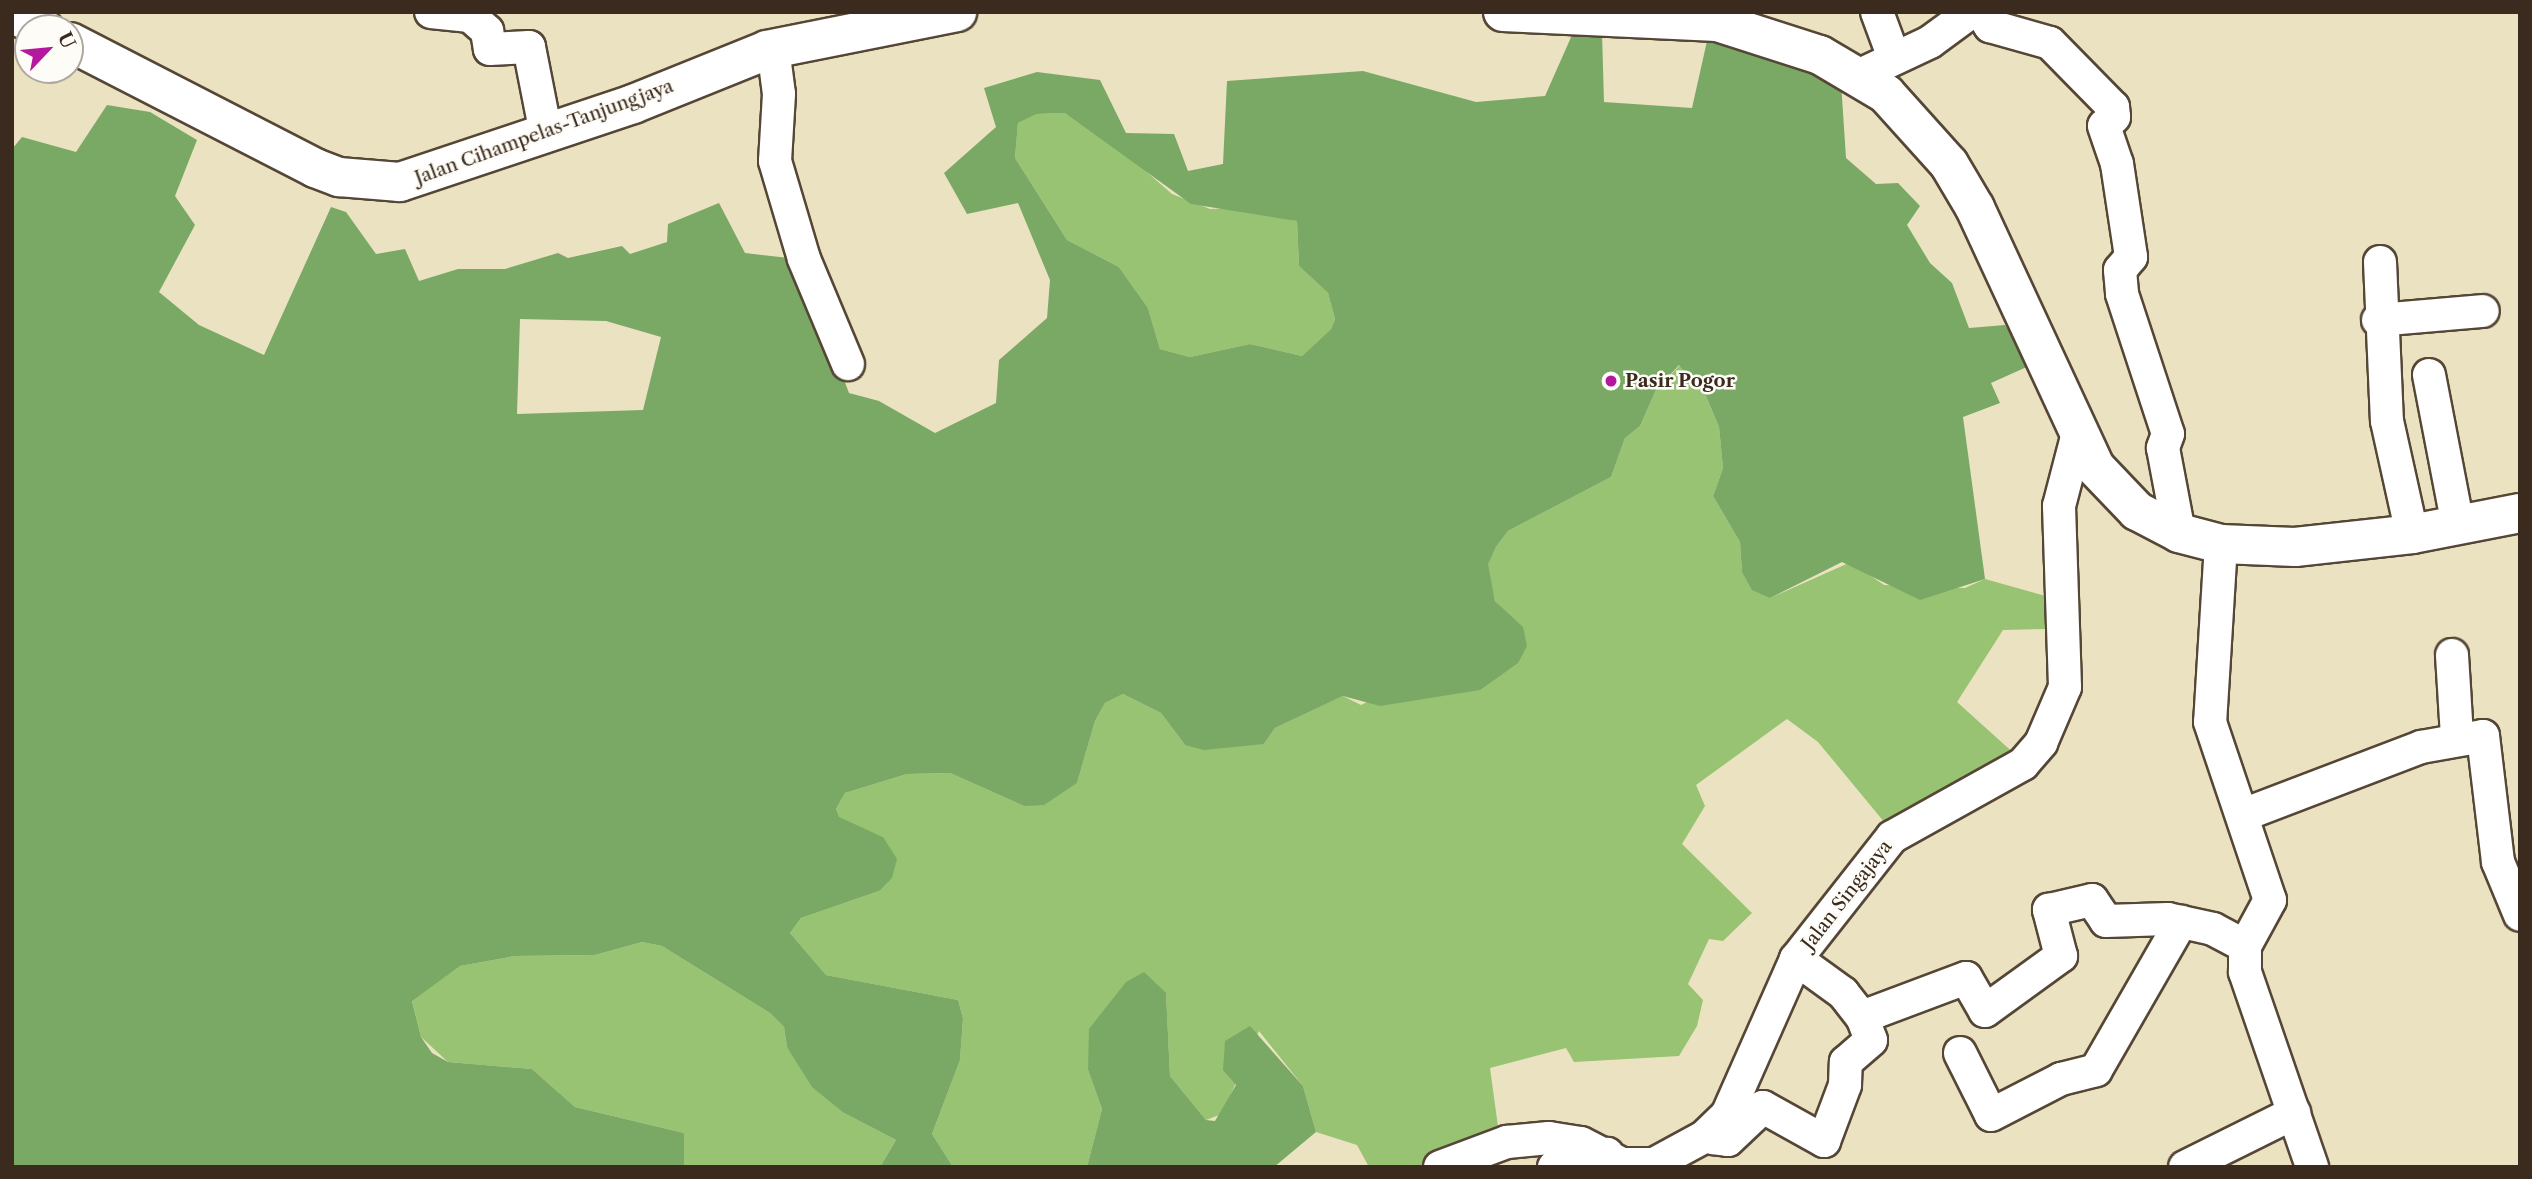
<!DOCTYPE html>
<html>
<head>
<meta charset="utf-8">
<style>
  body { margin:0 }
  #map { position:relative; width:2532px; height:1179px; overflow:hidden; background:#ebe2c1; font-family:"Libre Caslon Text",serif }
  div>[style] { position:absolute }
  .green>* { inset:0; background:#97c372 }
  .forest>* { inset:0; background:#79a964 }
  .roads { filter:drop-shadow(2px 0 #554636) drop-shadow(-2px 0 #554636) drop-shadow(0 2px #554636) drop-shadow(0 -2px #554636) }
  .minor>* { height:32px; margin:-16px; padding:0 16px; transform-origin:16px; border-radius:16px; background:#fff }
  .major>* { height:38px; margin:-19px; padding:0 19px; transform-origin:19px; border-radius:19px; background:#fff }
  .dots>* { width:19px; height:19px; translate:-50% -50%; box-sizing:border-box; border:4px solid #fdfcf7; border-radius:50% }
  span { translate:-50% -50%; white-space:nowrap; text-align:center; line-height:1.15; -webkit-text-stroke:5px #fdfcf7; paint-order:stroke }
  .street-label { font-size:19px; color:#3b2a1e }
  .poi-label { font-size:19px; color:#3b2a1e; font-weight:700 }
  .left { translate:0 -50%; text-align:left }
  .frame { position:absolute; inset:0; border:14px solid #3b2a1e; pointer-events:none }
  .north { position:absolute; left:14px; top:14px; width:70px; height:70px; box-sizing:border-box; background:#fdfcf7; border:2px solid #afa8a0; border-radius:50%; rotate:64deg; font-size:19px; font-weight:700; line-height:28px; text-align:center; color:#3b2a1e }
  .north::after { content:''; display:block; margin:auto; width:24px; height:32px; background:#b5179e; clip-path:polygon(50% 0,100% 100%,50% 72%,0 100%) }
</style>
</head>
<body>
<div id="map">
  <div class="green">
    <div style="clip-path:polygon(1065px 113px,1108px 138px,1172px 194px,1210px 209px,1240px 208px,1297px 221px,1299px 266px,1328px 293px,1335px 319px,1331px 329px,1302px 356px,1250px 344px,1190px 357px,1160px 349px,1148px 308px,1119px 267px,1067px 240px,1015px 158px,1018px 123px,1037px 114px)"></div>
    <div style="clip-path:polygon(1680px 365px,1706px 396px,1719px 427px,1723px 468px,1713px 496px,1740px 542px,1742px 572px,1770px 598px,1851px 562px,1884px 585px,1965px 588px,1985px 579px,2053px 598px,2049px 629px,2003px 630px,1957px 702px,2018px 757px,1890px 829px,1818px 742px,1787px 719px,1696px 785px,1705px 806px,1682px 844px,1752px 913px,1723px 941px,1709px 939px,1688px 984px,1703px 1000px,1697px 1026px,1679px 1056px,1574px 1062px,1566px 1048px,1490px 1068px,1499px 1134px,1424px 1167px,1369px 1167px,1357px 1145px,1316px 1132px,1303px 1086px,1259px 1031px,1222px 1114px,1206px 1120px,1170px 1076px,1166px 994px,1088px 1070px,1102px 1109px,1087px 1167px,953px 1167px,932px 1134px,960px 1060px,963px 1018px,958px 1000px,826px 975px,790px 933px,801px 918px,879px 891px,883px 837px,839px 818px,836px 809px,845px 793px,907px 774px,950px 773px,1024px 806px,1077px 783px,1095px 721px,1105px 703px,1123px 694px,1161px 713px,1185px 745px,1264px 744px,1275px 728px,1343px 696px,1361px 705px,1522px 627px,1495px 601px,1487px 564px,1496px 547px,1508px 531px,1611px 477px,1625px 438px,1640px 426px,1656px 390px)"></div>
    <div style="clip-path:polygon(642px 942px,662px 946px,770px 1013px,784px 1027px,787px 1047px,844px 1113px,896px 1140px,880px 1167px,684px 1167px,684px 1133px,575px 1107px,532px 1069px,448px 1062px,421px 1037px,412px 1000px,460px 966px,515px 956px,595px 955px)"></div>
  </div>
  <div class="forest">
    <div style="clip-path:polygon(evenodd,1602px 33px,1604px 102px,1692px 108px,1707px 41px,1815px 66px,1841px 82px,1846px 158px,1876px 184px,1898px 183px,1920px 206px,1907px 225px,1930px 263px,1952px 283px,1969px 328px,2005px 325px,2031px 365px,1991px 383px,2000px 403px,1963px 417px,1985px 579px,1920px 600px,1842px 562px,1770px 598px,1752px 590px,1742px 572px,1740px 542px,1713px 496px,1723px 468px,1719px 427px,1706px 396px,1679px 365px,1656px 390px,1640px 426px,1625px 438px,1611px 477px,1508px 531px,1496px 547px,1488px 564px,1495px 601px,1523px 627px,1527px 646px,1518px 663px,1480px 690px,1380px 706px,1343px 696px,1275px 728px,1264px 744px,1204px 750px,1185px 745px,1161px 713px,1123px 694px,1105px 703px,1095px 721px,1077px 783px,1044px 805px,1024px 806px,950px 773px,907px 774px,845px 793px,836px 809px,839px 817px,883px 837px,897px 859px,892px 878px,879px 891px,801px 918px,790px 933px,826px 975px,958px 1000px,963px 1018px,960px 1060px,932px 1134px,953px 1167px,880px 1167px,896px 1140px,844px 1113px,812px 1087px,787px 1047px,784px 1027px,770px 1013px,662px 946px,642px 942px,595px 955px,515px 956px,460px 966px,412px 1001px,421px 1037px,432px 1053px,448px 1062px,532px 1069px,575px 1107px,684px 1133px,684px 1167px,12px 1167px,12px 149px,22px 137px,76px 152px,107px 105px,150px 112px,197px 140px,175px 196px,195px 225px,159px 292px,199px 325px,264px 355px,331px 207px,346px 212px,376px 254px,405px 249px,419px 281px,458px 269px,505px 269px,558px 253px,568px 258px,622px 246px,630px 254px,667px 242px,668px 224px,719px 203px,745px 253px,798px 259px,849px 393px,879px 401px,935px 433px,996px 403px,999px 360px,1047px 318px,1050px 280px,1018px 203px,967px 214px,944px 173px,996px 127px,984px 88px,1037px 72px,1100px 80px,1126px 133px,1174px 134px,1188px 171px,1223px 164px,1227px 81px,1363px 71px,1476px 102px,1545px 96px,1572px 35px,1602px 33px,1065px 113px,1191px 204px,1297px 221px,1299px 266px,1328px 293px,1335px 319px,1331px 329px,1302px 356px,1250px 344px,1190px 357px,1160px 349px,1148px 308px,1119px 267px,1067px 240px,1015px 158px,1018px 123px,1037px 114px,1065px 113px,1602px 33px,520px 319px,606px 321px,661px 337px,643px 410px,517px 414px,520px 319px)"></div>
    <div style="clip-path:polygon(1144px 972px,1166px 993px,1170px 1076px,1206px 1120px,1215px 1121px,1236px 1085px,1223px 1070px,1225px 1041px,1250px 1026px,1303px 1086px,1316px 1132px,1274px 1167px,1087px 1167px,1102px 1109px,1088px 1070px,1089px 1029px,1126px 982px)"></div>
  </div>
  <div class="roads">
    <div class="minor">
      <div style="left:431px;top:12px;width:39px;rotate:6deg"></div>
      <div style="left:470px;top:16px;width:23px;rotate:41deg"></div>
      <div style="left:487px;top:31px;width:18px;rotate:81deg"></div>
      <div style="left:490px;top:49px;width:39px;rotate:-3deg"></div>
      <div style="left:529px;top:47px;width:89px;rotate:78.9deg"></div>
      <div style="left:1877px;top:12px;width:49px;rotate:69.7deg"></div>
      <div style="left:1981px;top:12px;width:17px;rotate:57deg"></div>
      <div style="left:1990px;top:26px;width:62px;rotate:15.8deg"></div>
      <div style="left:2050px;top:43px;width:90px;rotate:45.5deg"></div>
      <div style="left:2113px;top:107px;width:10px;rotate:84deg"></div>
      <div style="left:2114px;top:117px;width:13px;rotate:138deg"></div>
      <div style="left:2104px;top:126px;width:40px;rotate:71.1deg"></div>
      <div style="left:2117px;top:164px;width:94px;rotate:81.4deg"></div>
      <div style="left:2131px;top:257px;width:17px;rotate:130deg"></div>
      <div style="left:2120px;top:270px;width:24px;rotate:85deg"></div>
      <div style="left:2122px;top:294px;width:147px;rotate:71.8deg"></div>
      <div style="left:2168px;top:434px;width:15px;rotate:110deg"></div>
      <div style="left:2163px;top:448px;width:86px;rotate:79.3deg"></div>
      <div style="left:773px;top:48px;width:46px;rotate:82.6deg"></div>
      <div style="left:779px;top:94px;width:67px;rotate:93.4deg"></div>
      <div style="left:775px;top:161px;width:102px;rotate:73.5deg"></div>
      <div style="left:804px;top:259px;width:114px;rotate:67.3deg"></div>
      <div style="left:1860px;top:75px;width:77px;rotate:-25.2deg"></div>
      <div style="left:1930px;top:42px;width:51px;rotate:-36.2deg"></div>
      <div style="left:2380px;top:262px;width:159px;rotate:87.5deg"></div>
      <div style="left:2387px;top:421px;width:116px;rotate:77.5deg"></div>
      <div style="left:2378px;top:320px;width:105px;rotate:-4.9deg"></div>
      <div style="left:2429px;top:375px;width:153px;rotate:79.1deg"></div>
      <div style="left:2221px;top:544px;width:178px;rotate:93.5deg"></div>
      <div style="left:2210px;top:722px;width:188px;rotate:71.4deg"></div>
      <div style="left:2270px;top:900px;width:52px;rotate:118.5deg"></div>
      <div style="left:2245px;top:946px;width:26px;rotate:90deg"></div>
      <div style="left:2245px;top:972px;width:206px;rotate:71deg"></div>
      <div style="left:2452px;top:655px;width:82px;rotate:86.5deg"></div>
      <div style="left:2243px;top:815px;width:191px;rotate:-20.9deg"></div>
      <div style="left:2421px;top:747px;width:63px;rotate:-10.1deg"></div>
      <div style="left:2483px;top:736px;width:127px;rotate:83.2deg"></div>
      <div style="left:2498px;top:862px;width:57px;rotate:67.5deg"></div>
      <div style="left:1796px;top:959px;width:58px;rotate:35.9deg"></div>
      <div style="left:1843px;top:993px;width:31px;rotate:52deg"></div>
      <div style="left:1960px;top:1053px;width:69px;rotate:63.4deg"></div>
      <div style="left:1991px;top:1115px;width:79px;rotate:-27.2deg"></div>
      <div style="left:2061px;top:1079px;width:36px;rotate:-14deg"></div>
      <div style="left:2096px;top:1070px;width:171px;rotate:-60.1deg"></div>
      <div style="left:1712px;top:1138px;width:16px;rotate:7deg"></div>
      <div style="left:1728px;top:1140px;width:48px;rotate:-43.3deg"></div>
      <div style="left:1763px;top:1107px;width:70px;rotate:29.1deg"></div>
      <div style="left:1824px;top:1141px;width:60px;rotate:-69.4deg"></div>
      <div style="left:1845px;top:1085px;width:23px;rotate:-88deg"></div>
      <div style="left:1846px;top:1062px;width:33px;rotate:-41deg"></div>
      <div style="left:1871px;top:1040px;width:25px;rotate:-111deg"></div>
      <div style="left:1862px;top:1017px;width:111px;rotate:-20.6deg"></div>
      <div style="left:1966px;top:978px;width:38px;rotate:60deg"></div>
      <div style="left:1985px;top:1011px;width:94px;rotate:-35.9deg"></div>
      <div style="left:2061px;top:956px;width:48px;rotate:-104.6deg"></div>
      <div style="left:2049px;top:910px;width:44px;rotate:-13.1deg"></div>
      <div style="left:2092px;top:900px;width:25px;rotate:56deg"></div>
      <div style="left:2106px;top:921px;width:62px;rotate:-1.8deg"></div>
      <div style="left:2168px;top:919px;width:46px;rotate:12.5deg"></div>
      <div style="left:2213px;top:929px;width:36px;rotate:28deg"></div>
      <div style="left:1440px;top:1167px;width:72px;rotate:-20.5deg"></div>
      <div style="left:1507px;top:1142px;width:42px;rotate:-5.4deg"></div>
      <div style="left:1549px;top:1138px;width:32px;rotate:9deg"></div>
      <div style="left:1581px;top:1143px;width:46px;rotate:27.1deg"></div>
      <div style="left:1622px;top:1164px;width:32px"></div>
      <div style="left:1654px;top:1164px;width:57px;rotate:-28.4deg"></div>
      <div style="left:1704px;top:1137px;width:32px;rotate:-44deg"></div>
      <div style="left:1727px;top:1115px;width:171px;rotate:-66.1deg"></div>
      <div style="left:1796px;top:959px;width:155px;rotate:-51.8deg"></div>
      <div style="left:1892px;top:837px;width:150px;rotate:-29.1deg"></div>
      <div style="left:2023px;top:764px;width:28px;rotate:-49deg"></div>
      <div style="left:2041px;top:743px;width:61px;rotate:-66.8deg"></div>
      <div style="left:2065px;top:687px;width:181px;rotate:-91.9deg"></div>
      <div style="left:2059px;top:506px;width:71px;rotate:-75.4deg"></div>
      <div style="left:1554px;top:1167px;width:55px;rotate:-13.8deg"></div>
      <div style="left:2185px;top:1167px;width:122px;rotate:-26.4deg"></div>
    </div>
    <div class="major">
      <div style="left:1503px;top:12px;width:214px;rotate:2.7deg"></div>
      <div style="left:1717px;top:22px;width:108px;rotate:17.8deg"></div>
      <div style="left:1820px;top:55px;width:77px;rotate:30.6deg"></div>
      <div style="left:1886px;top:94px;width:94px;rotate:48deg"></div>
      <div style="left:1949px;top:164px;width:51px;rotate:59.4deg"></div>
      <div style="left:1975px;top:208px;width:285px;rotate:65.1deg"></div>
      <div style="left:2095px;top:467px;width:61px;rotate:46.3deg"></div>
      <div style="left:2137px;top:511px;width:47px;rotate:27.6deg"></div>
      <div style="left:2179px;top:533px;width:43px;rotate:14.7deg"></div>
      <div style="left:2221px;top:544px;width:74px;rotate:2.3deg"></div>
      <div style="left:2295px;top:547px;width:118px;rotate:-6.3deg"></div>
      <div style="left:2412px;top:534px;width:110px;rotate:-11deg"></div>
      <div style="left:12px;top:14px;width:34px;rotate:24deg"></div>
      <div style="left:70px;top:42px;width:276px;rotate:27.2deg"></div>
      <div style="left:315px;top:168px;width:26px;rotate:21deg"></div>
      <div style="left:339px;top:177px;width:61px;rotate:4.7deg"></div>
      <div style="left:400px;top:182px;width:246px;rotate:-18.5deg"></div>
      <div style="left:633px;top:104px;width:144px;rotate:-21.9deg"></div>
      <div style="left:767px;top:50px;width:194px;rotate:-11.3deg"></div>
    </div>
  </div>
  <div class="dots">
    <div style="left:1611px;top:381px;background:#b5179e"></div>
  </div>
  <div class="street-label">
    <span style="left:544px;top:132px;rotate:-20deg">Jalan Cihampelas-Tanjungjaya</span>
    <span style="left:1847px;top:895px;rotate:-52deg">Jalan Singajaya</span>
  </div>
  <div class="poi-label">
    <span class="left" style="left:1625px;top:381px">Pasir Pogor</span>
  </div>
  <div class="frame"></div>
  <div class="north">U</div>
</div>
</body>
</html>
